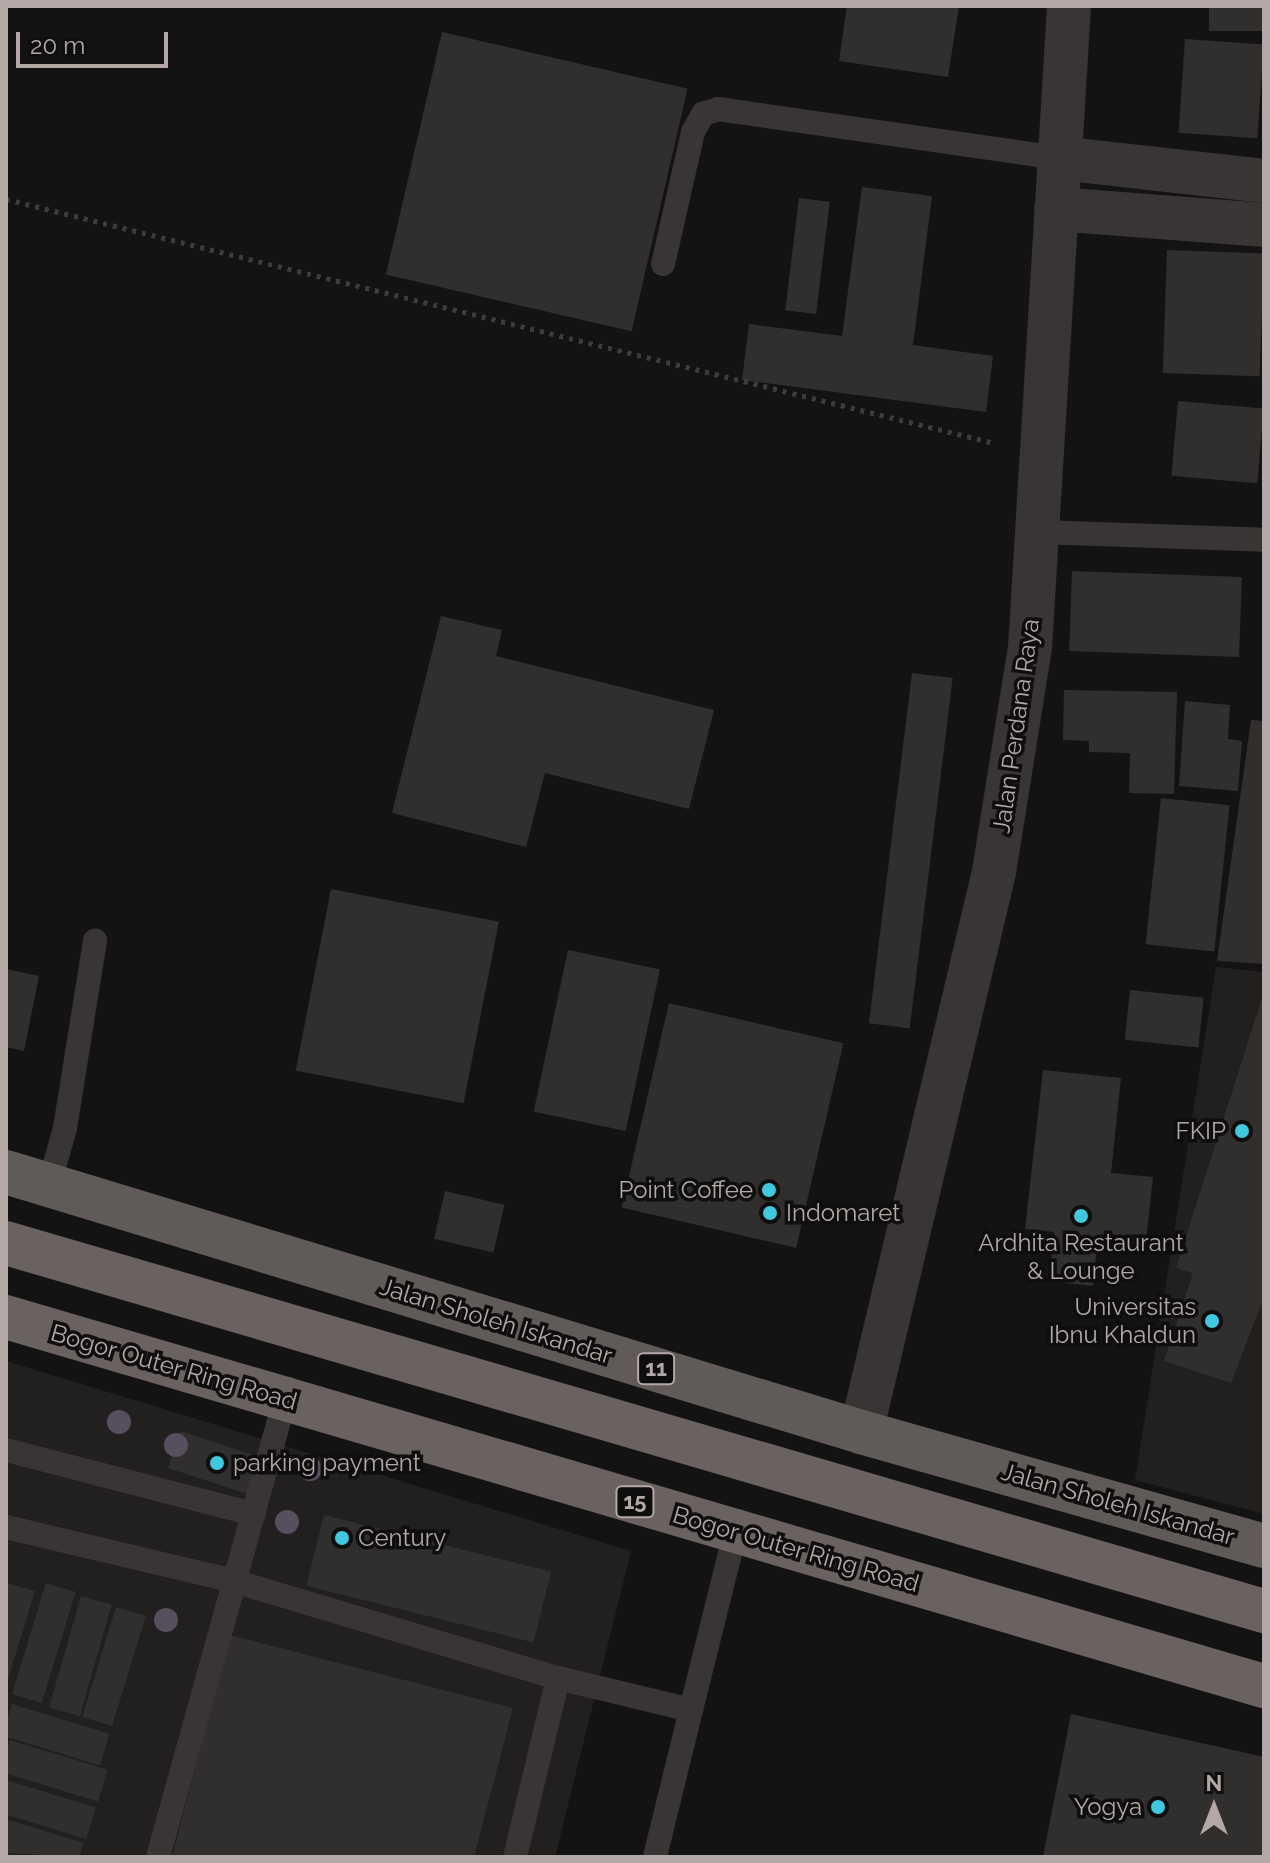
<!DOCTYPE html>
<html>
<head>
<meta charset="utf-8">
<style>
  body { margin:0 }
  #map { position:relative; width:1270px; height:1863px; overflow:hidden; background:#141313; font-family:Raleway,sans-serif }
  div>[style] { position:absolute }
  .built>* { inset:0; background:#21201f }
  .building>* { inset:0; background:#302f2e; transform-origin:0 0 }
  .path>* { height:5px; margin-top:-2.5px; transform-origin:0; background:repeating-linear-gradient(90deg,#3f3b3a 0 4px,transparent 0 10px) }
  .service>* { height:24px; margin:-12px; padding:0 12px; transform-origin:12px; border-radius:12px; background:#393534 }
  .minor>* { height:44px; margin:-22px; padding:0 22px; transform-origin:22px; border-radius:22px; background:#393534 }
  .trunk>* { height:44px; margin:-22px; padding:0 22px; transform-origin:22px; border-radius:22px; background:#605a58 }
  .motorway>* { height:44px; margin:-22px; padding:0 22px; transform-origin:22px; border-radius:22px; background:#696261 }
  .motorway-bridge>* { height:44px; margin:-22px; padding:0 22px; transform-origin:22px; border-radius:22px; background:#696261 }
  .trees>* { width:24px; height:24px; margin:-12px; border-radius:50%; background:#574e5e }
  .dots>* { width:22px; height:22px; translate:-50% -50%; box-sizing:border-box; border:4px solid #0f0e0e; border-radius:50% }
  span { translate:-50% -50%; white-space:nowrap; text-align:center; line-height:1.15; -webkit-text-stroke:7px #0f0e0e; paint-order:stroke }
  .shield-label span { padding:2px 6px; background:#0f0e0e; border:2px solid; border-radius:6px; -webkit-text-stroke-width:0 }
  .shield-label { font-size:22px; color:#b3a8a6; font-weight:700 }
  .street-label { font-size:24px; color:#b3a8a6 }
  .poi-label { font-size:24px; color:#b3a8a6 }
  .right { translate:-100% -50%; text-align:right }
  .left { translate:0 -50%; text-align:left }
  .frame { position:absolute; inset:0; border:8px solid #b3a8a6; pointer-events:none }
  .north { position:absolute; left:1174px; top:1767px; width:80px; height:80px; -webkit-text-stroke:6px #0f0e0e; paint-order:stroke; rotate:0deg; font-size:22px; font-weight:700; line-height:32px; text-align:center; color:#b3a8a6 }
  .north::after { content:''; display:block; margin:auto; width:28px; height:36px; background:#b3a8a6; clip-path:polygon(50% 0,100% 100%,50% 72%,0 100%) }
  .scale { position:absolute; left:16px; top:32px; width:152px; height:36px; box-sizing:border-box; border:4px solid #b3a8a6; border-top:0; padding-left:10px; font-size:24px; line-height:28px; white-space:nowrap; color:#b3a8a6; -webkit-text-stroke:6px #0f0e0e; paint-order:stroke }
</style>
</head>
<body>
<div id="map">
  <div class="built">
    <div style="clip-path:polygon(1216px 967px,1264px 972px,1264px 1514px,1135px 1480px)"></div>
    <div style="clip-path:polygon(6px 1361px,631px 1551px,555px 1857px,6px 1857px)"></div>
  </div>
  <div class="building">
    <div style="clip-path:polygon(847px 6px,959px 6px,948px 77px,839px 61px)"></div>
    <div style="left:1209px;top:6px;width:55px;height:25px"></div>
    <div style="left:442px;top:32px;width:252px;height:249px;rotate:13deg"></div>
    <div style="left:1185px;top:39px;width:79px;height:94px;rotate:4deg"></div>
    <div style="clip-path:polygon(862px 187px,932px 196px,913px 345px,993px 356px,986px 412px,742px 380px,749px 324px,842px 336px)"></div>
    <div style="left:799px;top:198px;width:31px;height:113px;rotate:7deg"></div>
    <div style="left:1167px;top:250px;width:97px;height:123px;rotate:2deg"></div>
    <div style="left:1178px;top:401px;width:86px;height:75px;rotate:5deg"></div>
    <div style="left:1072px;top:571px;width:170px;height:80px;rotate:2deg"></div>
    <div style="clip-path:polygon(441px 616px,502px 630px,496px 656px,714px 710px,689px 809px,545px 773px,526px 847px,392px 813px)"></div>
    <div style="left:912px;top:673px;width:41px;height:353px;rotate:7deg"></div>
    <div style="clip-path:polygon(1064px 690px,1177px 692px,1174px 794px,1129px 793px,1130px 753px,1089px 752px,1089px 741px,1063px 740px)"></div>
    <div style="clip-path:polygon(1185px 701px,1230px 705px,1228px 739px,1242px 741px,1238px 791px,1179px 786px)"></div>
    <div style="clip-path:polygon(1251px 720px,1264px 721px,1264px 964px,1217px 961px)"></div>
    <div style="left:1161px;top:798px;width:69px;height:147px;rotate:6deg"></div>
    <div style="left:331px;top:889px;width:171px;height:185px;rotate:11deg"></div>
    <div style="left:568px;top:950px;width:94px;height:165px;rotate:12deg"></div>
    <div style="clip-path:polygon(6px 969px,39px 976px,24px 1051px,6px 1047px)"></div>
    <div style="left:1130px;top:990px;width:74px;height:50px;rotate:6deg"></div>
    <div style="clip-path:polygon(1263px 995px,1264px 1297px,1231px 1383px,1164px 1361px,1193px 1273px,1176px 1268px)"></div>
    <div style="left:669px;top:1003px;width:179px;height:210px;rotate:13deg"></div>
    <div style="clip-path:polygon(1043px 1070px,1121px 1078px,1111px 1173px,1153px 1177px,1145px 1250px,1097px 1245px,1093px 1286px,1049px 1281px,1054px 1232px,1025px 1229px)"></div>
    <div style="left:445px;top:1191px;width:61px;height:49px;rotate:13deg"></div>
    <div style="left:180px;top:1431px;width:86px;height:39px;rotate:18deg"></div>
    <div style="left:324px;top:1515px;width:234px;height:73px;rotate:14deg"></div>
    <div style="clip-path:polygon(6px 1583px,35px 1591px,7px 1682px,6px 1681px)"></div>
    <div style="left:46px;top:1583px;width:31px;height:116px;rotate:17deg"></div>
    <div style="left:81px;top:1596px;width:32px;height:116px;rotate:16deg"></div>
    <div style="left:116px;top:1607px;width:31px;height:115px;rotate:17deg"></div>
    <div style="clip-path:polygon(230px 1635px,513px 1708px,474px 1857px,172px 1857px)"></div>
    <div style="left:12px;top:1704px;width:102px;height:33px;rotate:17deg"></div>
    <div style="clip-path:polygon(1071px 1714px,1264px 1757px,1264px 1857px,1043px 1857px)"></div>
    <div style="left:10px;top:1740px;width:102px;height:33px;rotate:17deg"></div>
    <div style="left:6px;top:1780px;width:94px;height:33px;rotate:17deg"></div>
    <div style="clip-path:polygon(6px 1819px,84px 1843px,79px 1857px,6px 1853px)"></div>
  </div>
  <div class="path">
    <div style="left:6px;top:199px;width:1018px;rotate:13.87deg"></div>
  </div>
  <div class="service">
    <div style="left:663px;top:264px;width:135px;rotate:-77.2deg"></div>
    <div style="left:693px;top:132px;width:21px;rotate:-61deg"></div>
    <div style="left:703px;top:114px;width:16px;rotate:-18deg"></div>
    <div style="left:718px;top:109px;width:345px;rotate:8.2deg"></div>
    <div style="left:1039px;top:532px;width:225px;rotate:2deg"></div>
    <div style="left:49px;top:1185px;width:59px;rotate:-74.3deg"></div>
    <div style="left:65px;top:1128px;width:190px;rotate:-80.9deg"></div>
    <div style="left:6px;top:1450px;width:256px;rotate:14.5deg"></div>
    <div style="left:6px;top:1527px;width:234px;rotate:13.3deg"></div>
    <div style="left:234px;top:1581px;width:338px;rotate:16.7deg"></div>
    <div style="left:558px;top:1678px;width:137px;rotate:13.5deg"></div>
    <div style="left:691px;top:1710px;width:151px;rotate:103.8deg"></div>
    <div style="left:691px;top:1710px;width:195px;rotate:-76deg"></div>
    <div style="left:158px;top:1857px;width:486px;rotate:-74.5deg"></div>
    <div style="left:515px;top:1857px;width:184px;rotate:-76.5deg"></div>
  </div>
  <div class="minor">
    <div style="left:1059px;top:158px;width:206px;rotate:6.4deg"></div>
    <div style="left:1056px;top:209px;width:209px;rotate:4.4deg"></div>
    <div style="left:861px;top:1432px;width:576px;rotate:-76.64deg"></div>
    <div style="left:994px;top:872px;width:227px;rotate:-80.9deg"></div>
    <div style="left:1030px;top:648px;width:643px;rotate:-86.52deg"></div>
  </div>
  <div class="trunk">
    <div style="left:6px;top:1172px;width:894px;rotate:16.91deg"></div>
    <div style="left:861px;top:1432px;width:419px;rotate:15.8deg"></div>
  </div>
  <div class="motorway">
    <div style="left:6px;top:1243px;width:1311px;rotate:16.31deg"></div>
  </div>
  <div class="motorway-bridge">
    <div style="left:6px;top:1317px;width:1311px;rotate:16.35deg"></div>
  </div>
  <div class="trees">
    <div style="left:119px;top:1422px"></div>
    <div style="left:176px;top:1445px"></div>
    <div style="left:310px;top:1469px"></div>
    <div style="left:287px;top:1522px"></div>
    <div style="left:166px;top:1620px"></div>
  </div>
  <div class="dots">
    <div style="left:1242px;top:1131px;background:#40c8de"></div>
    <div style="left:769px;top:1190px;background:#40c8de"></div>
    <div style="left:770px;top:1213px;background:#40c8de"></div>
    <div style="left:1081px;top:1216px;background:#40c8de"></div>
    <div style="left:1212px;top:1321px;background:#40c8de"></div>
    <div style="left:217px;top:1463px;background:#40c8de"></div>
    <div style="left:342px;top:1538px;background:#40c8de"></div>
    <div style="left:1158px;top:1807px;background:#40c8de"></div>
  </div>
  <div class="shield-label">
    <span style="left:656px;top:1369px">11</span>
    <span style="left:635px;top:1502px">15</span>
  </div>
  <div class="street-label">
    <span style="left:1016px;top:726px;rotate:-82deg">Jalan Perdana Raya</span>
    <span style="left:496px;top:1321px;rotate:17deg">Jalan Sholeh Iskandar</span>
    <span style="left:174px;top:1367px;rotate:16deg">Bogor Outer Ring Road</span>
    <span style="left:1118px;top:1504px;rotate:16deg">Jalan Sholeh Iskandar</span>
    <span style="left:796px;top:1549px;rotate:16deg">Bogor Outer Ring Road</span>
  </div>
  <div class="poi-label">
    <span class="right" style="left:1226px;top:1131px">FKIP</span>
    <span class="right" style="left:753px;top:1190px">Point Coffee</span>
    <span class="left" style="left:786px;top:1213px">Indomaret</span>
    <span style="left:1081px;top:1257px">Ardhita Restaurant<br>&amp; Lounge</span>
    <span class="right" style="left:1196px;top:1321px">Universitas<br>Ibnu Khaldun</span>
    <span class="left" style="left:233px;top:1463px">parking payment</span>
    <span class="left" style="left:358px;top:1538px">Century</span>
    <span class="right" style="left:1142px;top:1807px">Yogya</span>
  </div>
  <div class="frame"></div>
  <div class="north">N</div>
  <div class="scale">20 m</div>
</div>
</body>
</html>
